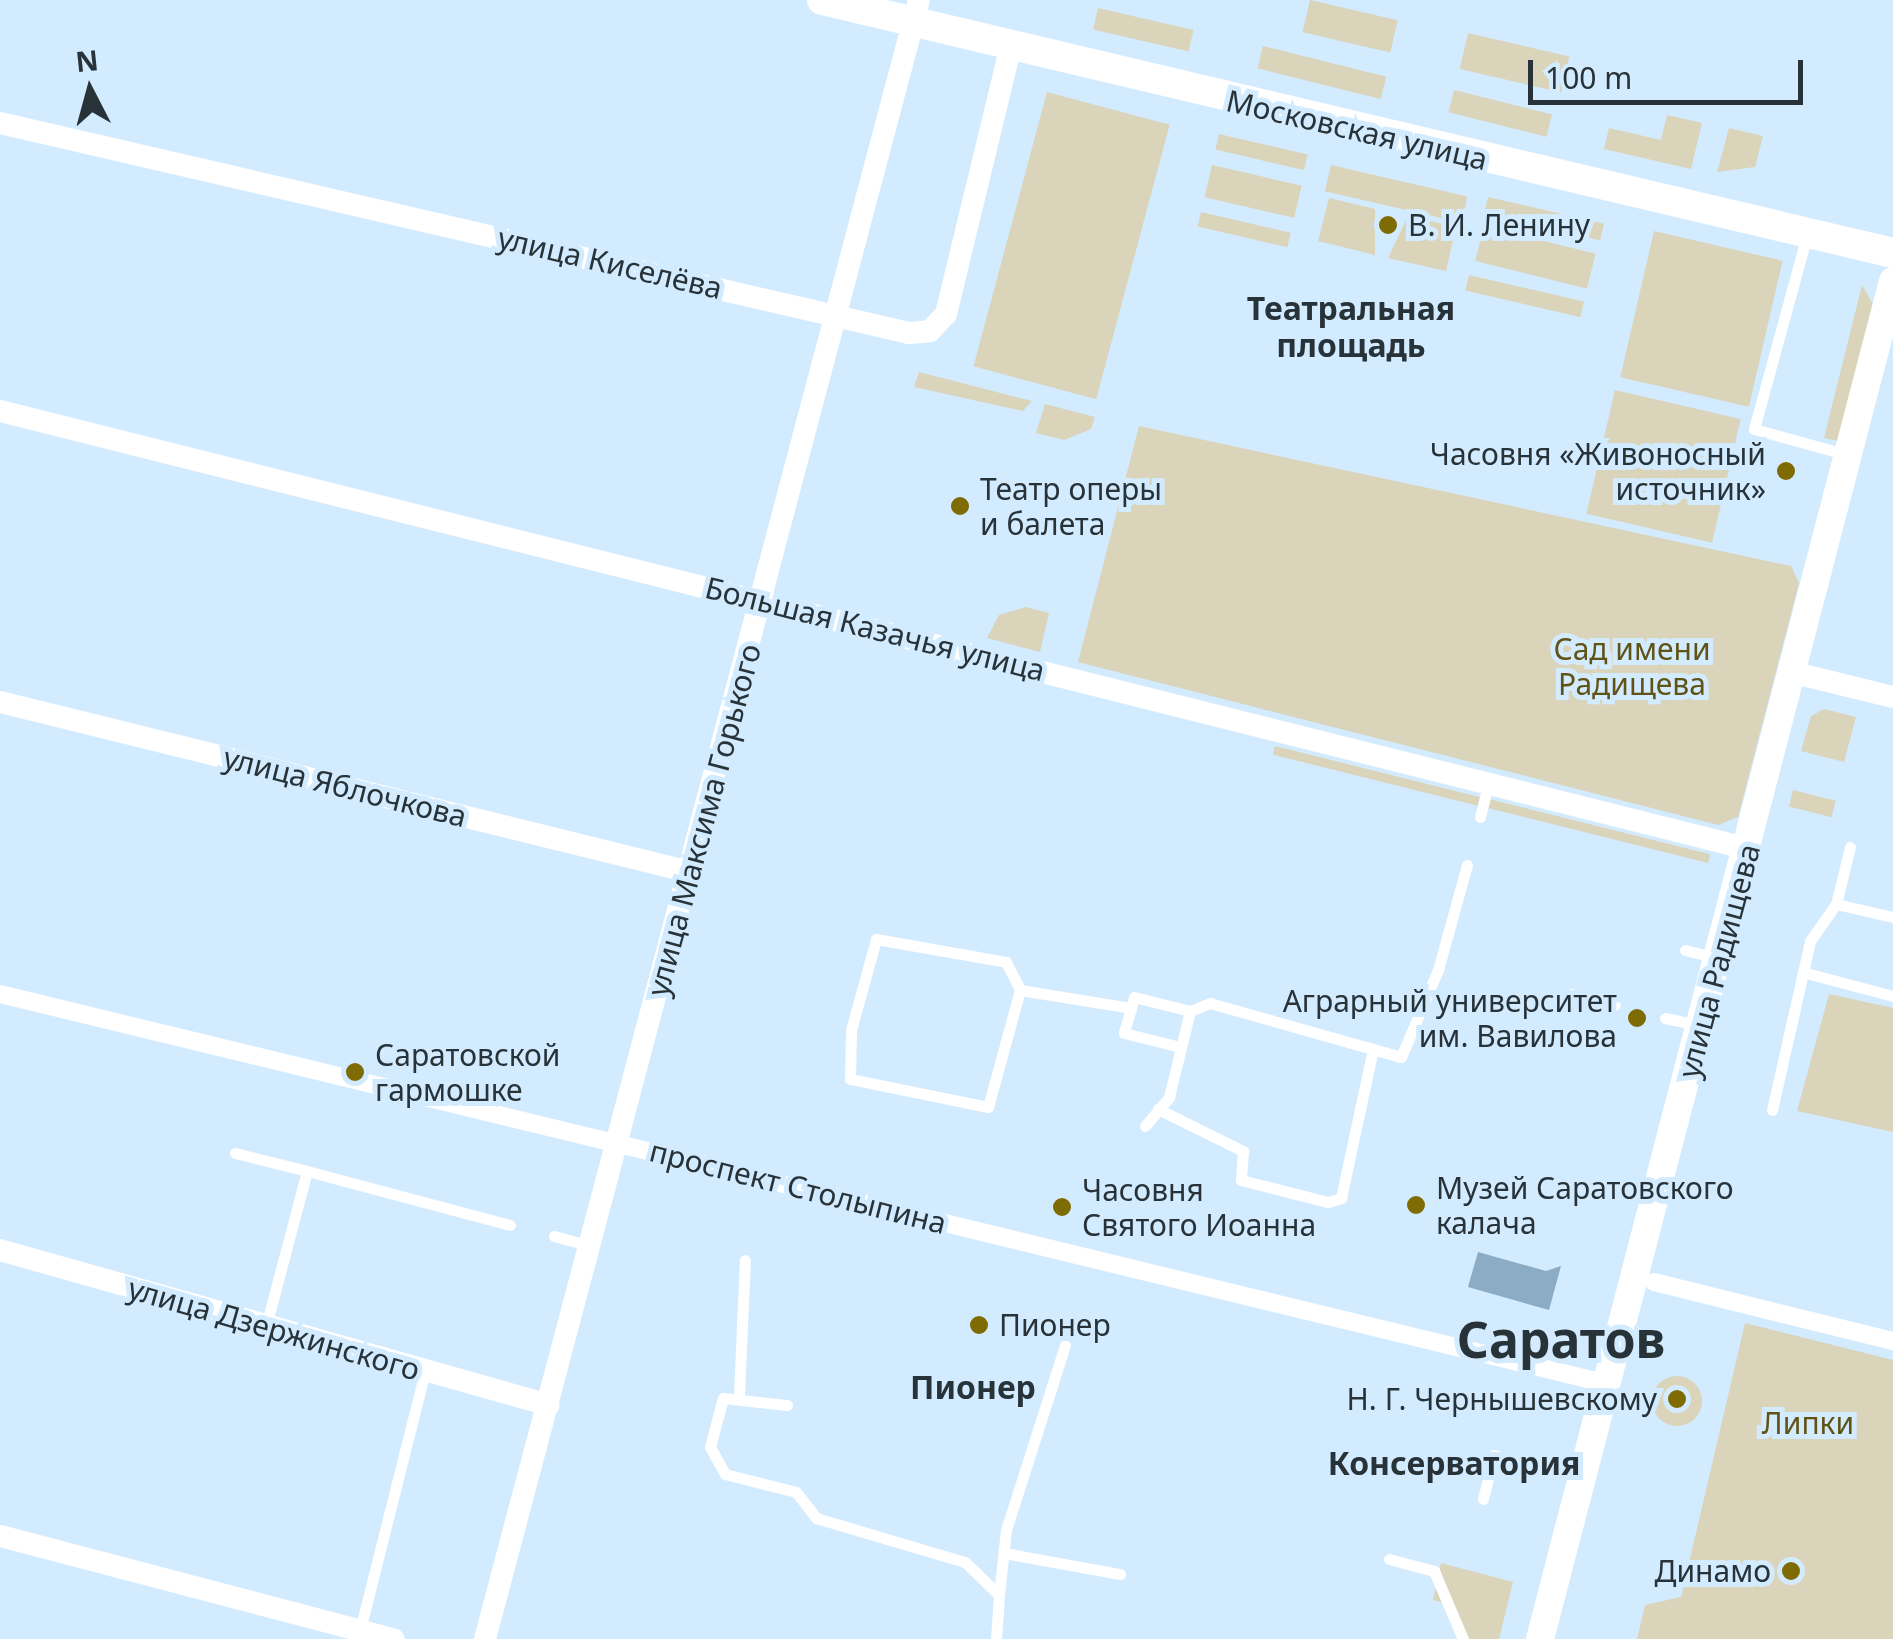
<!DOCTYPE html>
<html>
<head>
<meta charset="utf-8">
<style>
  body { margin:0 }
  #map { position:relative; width:1893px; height:1639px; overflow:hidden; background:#d3ebfe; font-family:"Noto Sans",sans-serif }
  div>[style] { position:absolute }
  .green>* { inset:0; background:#dad4ba; transform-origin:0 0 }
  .round { border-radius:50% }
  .water>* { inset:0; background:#8bacc4 }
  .service>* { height:11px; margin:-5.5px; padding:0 5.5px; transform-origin:5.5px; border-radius:5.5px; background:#fff }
  .pedestrian>* { height:18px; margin:-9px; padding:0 9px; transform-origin:9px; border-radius:9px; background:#fff }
  .minor>* { height:22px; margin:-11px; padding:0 11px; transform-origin:11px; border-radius:11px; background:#fff }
  .tertiary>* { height:28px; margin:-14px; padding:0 14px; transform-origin:14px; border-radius:14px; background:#fff }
  .secondary>* { height:30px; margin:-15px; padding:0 15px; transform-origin:15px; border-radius:15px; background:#fff }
  .dots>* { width:28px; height:28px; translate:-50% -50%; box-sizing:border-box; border:5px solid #d3ebfe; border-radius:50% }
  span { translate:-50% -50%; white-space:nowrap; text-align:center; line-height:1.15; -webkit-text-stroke:10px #d3ebfe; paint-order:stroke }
  .street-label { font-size:30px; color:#283239 }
  .poi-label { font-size:30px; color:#283239 }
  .left { translate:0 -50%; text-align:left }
  .right { translate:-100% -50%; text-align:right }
  .park-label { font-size:30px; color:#615316 }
  .neighbourhood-label { font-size:32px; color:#283239; font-weight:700 }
  .town-label { font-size:50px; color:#283239; font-weight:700 }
  .north { position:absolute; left:40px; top:40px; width:100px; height:100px; -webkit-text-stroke:8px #d3ebfe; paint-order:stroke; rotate:354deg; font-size:28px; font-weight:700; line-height:40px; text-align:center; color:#283239 }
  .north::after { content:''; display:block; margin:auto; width:35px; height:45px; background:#283239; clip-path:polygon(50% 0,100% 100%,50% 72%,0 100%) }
  .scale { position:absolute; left:1528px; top:60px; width:275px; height:45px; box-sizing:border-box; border:5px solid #283239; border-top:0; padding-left:12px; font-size:30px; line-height:35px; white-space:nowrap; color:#283239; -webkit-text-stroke:8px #d3ebfe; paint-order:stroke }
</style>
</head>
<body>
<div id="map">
  <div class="green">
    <div style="left:1310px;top:0;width:90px;height:33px;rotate:13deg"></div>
    <div style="left:1098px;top:8px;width:98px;height:22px;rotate:13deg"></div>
    <div style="left:1468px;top:33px;width:104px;height:37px;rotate:13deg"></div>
    <div style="left:1263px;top:46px;width:127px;height:23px;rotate:14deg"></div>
    <div style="left:1454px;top:90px;width:101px;height:23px;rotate:14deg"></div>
    <div style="left:1047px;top:92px;width:127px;height:284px;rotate:15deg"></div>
    <div style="clip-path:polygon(1667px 115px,1702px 123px,1691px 169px,1604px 149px,1609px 128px,1661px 140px)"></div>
    <div style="clip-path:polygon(1729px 128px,1763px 136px,1755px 167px,1717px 172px)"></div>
    <div style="left:1219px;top:134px;width:91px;height:16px;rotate:13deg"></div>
    <div style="left:1212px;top:165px;width:92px;height:33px;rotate:13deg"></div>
    <div style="left:1331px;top:165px;width:140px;height:27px;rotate:13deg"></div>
    <div style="left:1488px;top:197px;width:119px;height:17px;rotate:13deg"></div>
    <div style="clip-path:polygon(1329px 198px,1375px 209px,1375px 255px,1318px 241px)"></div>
    <div style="left:1201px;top:212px;width:92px;height:15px;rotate:13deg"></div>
    <div style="clip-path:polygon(1408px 216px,1456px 227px,1446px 271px,1388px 258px)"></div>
    <div style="left:1484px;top:226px;width:115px;height:36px;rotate:14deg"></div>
    <div style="left:1654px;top:231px;width:132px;height:150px;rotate:13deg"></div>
    <div style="left:1469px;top:275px;width:118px;height:16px;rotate:13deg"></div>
    <div style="clip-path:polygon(1862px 285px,1874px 306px,1838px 441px,1824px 438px)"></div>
    <div style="clip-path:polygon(919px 372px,1032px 401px,1023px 411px,914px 387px)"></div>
    <div style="left:1615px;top:390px;width:129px;height:127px;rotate:13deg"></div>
    <div style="clip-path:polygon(1045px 404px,1095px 417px,1091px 429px,1064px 440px,1036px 433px)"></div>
    <div style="clip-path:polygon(1139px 426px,1791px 566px,1799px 583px,1738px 817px,1718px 825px,1078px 662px)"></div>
    <div style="clip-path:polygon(1026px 607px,1049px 613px,1040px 652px,987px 638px,999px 615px)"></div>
    <div style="clip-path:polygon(1824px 709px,1856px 717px,1844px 762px,1801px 751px,1811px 716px)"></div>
    <div style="left:1275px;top:746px;width:213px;height:9px;rotate:14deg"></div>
    <div style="left:1793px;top:790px;width:44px;height:17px;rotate:14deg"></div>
    <div style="left:1489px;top:799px;width:228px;height:9px;rotate:14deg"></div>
    <div style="clip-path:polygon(1829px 994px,1893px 1008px,1893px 1132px,1797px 1111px)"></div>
    <div style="clip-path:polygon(1745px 1323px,1893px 1360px,1893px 1639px,1637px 1639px,1645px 1605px,1681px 1597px)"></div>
    <div class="round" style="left:1652px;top:1376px;width:50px;height:50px"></div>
    <div style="clip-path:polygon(1441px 1563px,1513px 1582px,1499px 1639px,1464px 1639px,1453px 1605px,1433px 1600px)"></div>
  </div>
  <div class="water">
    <div style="clip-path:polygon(1478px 1252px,1546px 1271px,1561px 1266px,1549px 1310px,1468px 1287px)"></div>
  </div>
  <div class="service">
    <div style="left:1807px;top:235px;width:201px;rotate:105.3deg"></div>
    <div style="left:1754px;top:429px;width:94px;rotate:15.4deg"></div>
    <div style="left:1480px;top:817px;width:36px;rotate:-76deg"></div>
    <div style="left:1850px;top:847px;width:59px;rotate:103.8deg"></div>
    <div style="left:1836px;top:904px;width:58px;rotate:12.8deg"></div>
    <div style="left:876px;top:939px;width:132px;rotate:10deg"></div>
    <div style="left:1006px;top:962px;width:31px;rotate:63deg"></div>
    <div style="left:1020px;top:990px;width:121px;rotate:105.3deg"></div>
    <div style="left:988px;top:1107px;width:141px;rotate:-168.5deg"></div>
    <div style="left:850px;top:1079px;width:49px;rotate:-88.8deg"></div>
    <div style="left:851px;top:1030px;width:94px;rotate:-74.6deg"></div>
    <div style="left:1685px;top:950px;width:32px;rotate:14deg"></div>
    <div style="left:1806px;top:973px;width:90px;rotate:14.8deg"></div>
    <div style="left:1020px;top:990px;width:112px;rotate:9.2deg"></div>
    <div style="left:1131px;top:1008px;width:11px;rotate:-75deg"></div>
    <div style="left:1134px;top:997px;width:58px;rotate:14deg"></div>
    <div style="left:1190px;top:1011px;width:22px;rotate:-22deg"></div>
    <div style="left:1210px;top:1003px;width:198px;rotate:15.8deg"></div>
    <div style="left:1401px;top:1057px;width:95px;rotate:-67deg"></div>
    <div style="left:1438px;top:970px;width:109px;rotate:-74.6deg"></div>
    <div style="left:1571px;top:994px;width:45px;rotate:14deg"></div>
    <div style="left:1131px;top:1008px;width:26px;rotate:106deg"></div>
    <div style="left:1124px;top:1033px;width:58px;rotate:14deg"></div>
    <div style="left:1665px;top:1018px;width:34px;rotate:12deg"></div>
    <div style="left:1158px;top:1109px;width:95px;rotate:26.3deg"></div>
    <div style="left:1243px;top:1151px;width:29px;rotate:94deg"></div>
    <div style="left:1241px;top:1180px;width:90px;rotate:14.2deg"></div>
    <div style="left:1328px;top:1202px;width:14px;rotate:-17deg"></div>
    <div style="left:1341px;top:1198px;width:152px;rotate:-77.9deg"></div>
    <div style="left:1772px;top:1110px;width:173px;rotate:-77.3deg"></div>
    <div style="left:1810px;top:941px;width:45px;rotate:-54.9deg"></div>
    <div style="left:1145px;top:1126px;width:38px;rotate:-50deg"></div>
    <div style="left:1169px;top:1097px;width:89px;rotate:-76.3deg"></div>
    <div style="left:235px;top:1153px;width:74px;rotate:14deg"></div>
    <div style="left:554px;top:1236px;width:38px;rotate:15deg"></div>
    <div style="left:266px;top:1326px;width:160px;rotate:-75.2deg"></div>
    <div style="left:307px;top:1171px;width:210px;rotate:14.9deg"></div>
    <div style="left:739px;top:1395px;width:135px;rotate:-87.5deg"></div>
    <div style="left:787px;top:1405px;width:64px;rotate:-173.8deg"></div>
    <div style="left:723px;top:1398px;width:51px;rotate:104.9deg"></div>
    <div style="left:710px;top:1447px;width:31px;rotate:61deg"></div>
    <div style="left:725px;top:1474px;width:73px;rotate:14.2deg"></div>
    <div style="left:796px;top:1492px;width:33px;rotate:52deg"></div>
    <div style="left:816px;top:1518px;width:155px;rotate:16.5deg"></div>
    <div style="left:965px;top:1562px;width:47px;rotate:44.1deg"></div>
    <div style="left:999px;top:1595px;width:44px;rotate:93.9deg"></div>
    <div style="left:1483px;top:1499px;width:45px;rotate:-76deg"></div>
    <div style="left:1494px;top:1455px;width:92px;rotate:14.5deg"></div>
    <div style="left:1004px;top:1553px;width:118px;rotate:10.3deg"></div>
    <div style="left:1389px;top:1559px;width:47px;rotate:14.9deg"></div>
    <div style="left:1434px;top:1571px;width:74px;rotate:66.9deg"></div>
    <div style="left:999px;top:1595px;width:65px;rotate:-83.9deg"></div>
    <div style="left:1006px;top:1530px;width:194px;rotate:-72.3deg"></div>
    <div style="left:360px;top:1630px;width:266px;rotate:-75.9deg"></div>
  </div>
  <div class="pedestrian">
    <div style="left:0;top:994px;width:1642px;rotate:13.63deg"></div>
    <div style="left:1654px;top:1282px;width:246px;rotate:13.9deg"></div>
  </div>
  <div class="minor">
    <div style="left:0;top:123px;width:933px;rotate:13.01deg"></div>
    <div style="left:909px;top:333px;width:21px;rotate:-5deg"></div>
    <div style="left:930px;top:331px;width:23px;rotate:-47deg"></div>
    <div style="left:946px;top:314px;width:276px;rotate:-76.4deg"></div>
    <div style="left:0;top:411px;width:1803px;rotate:14.06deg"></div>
    <div style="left:1795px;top:673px;width:101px;rotate:13.8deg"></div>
    <div style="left:0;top:702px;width:711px;rotate:13.84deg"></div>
    <div style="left:0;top:1250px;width:570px;rotate:15.77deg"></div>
    <div style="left:0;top:1536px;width:407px;rotate:14.7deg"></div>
    <div style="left:485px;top:1639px;width:1695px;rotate:-75.17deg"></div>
  </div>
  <div class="tertiary">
    <div style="left:1540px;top:1639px;width:1403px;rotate:-75.43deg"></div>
  </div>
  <div class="secondary">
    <div style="left:822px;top:0;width:1100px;rotate:13.29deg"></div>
  </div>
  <div class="dots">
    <div style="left:1388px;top:225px;background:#7f6b04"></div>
    <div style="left:1786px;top:471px;background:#7f6b04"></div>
    <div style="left:960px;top:506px;background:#7f6b04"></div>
    <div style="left:1637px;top:1018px;background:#7f6b04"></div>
    <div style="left:355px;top:1072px;background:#7f6b04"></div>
    <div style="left:1416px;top:1205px;background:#7f6b04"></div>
    <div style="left:1062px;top:1207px;background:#7f6b04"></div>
    <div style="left:979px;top:1325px;background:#7f6b04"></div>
    <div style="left:1677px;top:1399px;background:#7f6b04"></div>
    <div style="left:1791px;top:1571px;background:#7f6b04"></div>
  </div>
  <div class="street-label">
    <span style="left:1357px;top:130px;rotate:13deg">Московская улица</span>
    <span style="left:610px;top:263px;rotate:13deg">улица Киселёва</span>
    <span style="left:875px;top:629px;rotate:14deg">Большая Казачья улица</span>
    <span style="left:345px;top:787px;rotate:14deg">улица Яблочкова</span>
    <span style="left:704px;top:820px;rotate:-75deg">улица Максима Горького</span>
    <span style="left:1719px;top:961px;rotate:-75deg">улица Радищева</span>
    <span style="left:798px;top:1187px;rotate:14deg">проспект Столыпина</span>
    <span style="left:274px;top:1329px;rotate:16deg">улица Дзержинского</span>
  </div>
  <div class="poi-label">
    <span class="left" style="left:1408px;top:225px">В. И. Ленину</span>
    <span class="right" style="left:1766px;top:471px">Часовня «Живоносный<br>источник»</span>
    <span class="left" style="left:980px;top:506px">Театр оперы<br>и балета</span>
    <span class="right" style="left:1617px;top:1018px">Аграрный университет<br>им. Вавилова</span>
    <span class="left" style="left:375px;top:1072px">Саратовской<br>гармошке</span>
    <span class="left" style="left:1436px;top:1205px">Музей Саратовского<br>калача</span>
    <span class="left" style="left:1082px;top:1207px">Часовня<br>Святого Иоанна</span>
    <span class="left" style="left:999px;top:1325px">Пионер</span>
    <span class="right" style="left:1657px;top:1399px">Н. Г. Чернышевскому</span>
    <span class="right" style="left:1771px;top:1571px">Динамо</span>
  </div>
  <div class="park-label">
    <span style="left:1632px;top:666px">Сад имени<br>Радищева</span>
    <span style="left:1808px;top:1423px">Липки</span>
  </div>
  <div class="neighbourhood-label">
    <span style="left:1351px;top:327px">Театральная<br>площадь</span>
    <span style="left:973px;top:1387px">Пионер</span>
    <span style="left:1454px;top:1463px">Консерватория</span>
  </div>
  <div class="town-label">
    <span style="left:1561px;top:1340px">Саратов</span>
  </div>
  <div class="north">N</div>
  <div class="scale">100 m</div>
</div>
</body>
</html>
